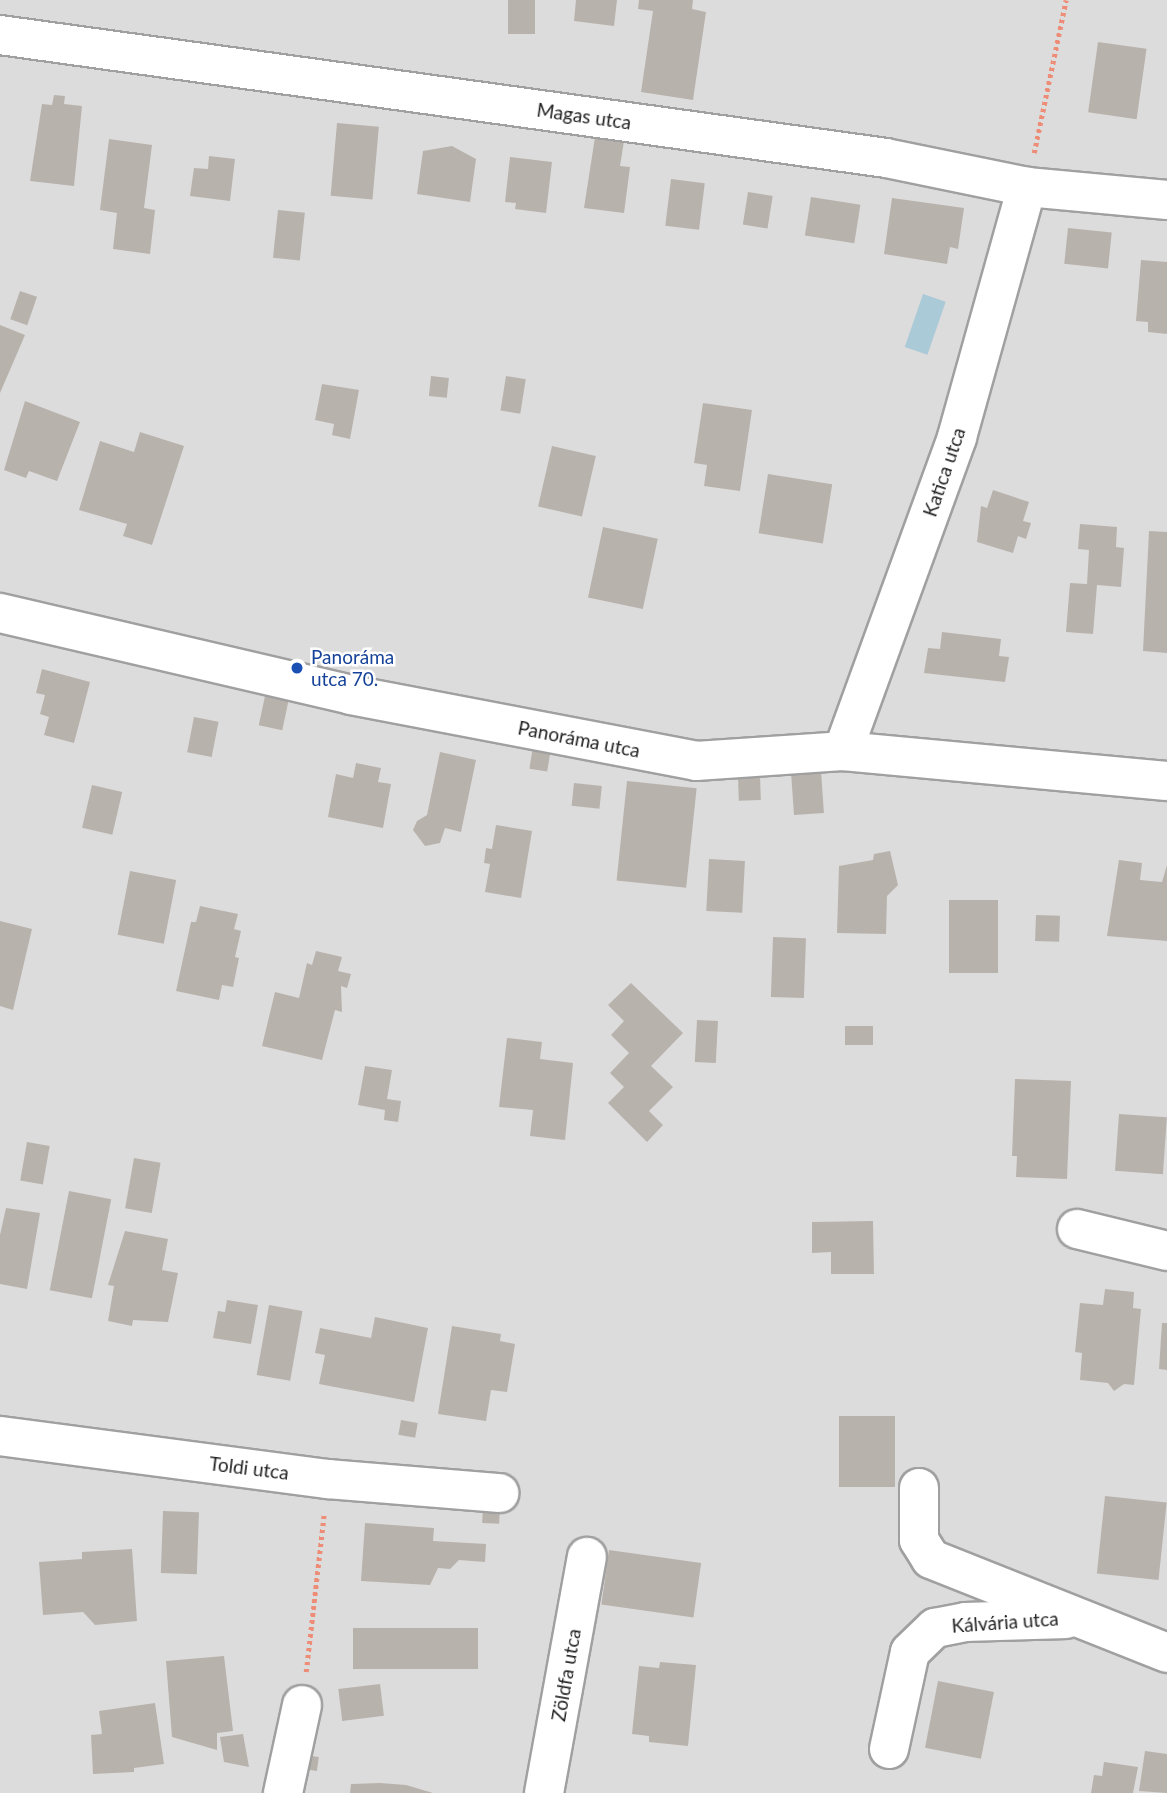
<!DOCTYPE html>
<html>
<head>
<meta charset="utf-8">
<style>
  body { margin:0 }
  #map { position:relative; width:1167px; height:1793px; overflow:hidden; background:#efece6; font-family:Lato,sans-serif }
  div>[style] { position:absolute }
  .residential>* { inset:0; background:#dddcdc; transform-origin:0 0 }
  .water>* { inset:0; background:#aacad8; transform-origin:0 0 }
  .building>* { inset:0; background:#b8b2ac; transform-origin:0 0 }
  .path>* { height:4.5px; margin-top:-2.25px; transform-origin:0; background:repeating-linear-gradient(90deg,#ed8d78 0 3.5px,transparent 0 7px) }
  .roads { filter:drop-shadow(2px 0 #a0a0a0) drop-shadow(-2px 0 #a0a0a0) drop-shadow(0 2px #a0a0a0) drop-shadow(0 -2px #a0a0a0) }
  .minor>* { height:38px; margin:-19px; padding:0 19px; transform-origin:19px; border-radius:19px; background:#fff }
  .dots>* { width:19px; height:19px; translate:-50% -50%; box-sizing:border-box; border:4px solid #fff; border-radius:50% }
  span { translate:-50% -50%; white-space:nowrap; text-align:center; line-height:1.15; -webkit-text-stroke:5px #fff; paint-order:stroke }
  .street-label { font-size:19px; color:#1f1f1f }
  .transit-label { font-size:19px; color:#164399 }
  .left { translate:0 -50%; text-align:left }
</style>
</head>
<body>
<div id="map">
  <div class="residential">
    <div style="left:0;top:0;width:1167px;height:1793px"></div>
  </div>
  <div class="water">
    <div style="left:923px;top:294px;width:24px;height:56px;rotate:19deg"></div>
  </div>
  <div class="building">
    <div style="left:508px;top:0;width:27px;height:34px"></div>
    <div style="clip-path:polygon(576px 0,617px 0,614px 26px,574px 21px)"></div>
    <div style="clip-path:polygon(639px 0,693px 0,692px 9px,706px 12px,693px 100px,641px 92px,653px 11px,638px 9px)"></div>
    <div style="left:1098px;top:42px;width:49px;height:71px;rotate:8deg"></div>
    <div style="clip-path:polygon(54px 95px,65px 96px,64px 104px,82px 106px,74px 186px,30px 181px,42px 104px,52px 105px)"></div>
    <div style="left:337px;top:123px;width:42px;height:73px;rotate:5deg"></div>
    <div style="clip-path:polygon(595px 137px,624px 141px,620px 166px,630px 167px,624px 213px,584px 208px)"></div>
    <div style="clip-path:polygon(109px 139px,152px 145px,144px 208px,155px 210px,150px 254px,113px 249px,117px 213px,100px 210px)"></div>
    <div style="clip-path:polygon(452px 146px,476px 159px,470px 202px,417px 194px,423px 151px)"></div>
    <div style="clip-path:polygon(209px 156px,235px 159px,230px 201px,190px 196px,194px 168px,208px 169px)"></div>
    <div style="clip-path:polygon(510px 157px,552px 162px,546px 213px,515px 209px,516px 203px,505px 202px)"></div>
    <div style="left:671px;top:179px;width:34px;height:47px;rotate:7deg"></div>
    <div style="left:748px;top:192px;width:25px;height:33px;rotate:9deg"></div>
    <div style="left:811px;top:197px;width:50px;height:39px;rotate:9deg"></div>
    <div style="clip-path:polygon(892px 198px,964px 208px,958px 249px,950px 247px,947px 264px,884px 254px)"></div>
    <div style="left:278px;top:210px;width:27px;height:48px;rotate:6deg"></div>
    <div style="left:1068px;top:228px;width:44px;height:36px;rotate:6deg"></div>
    <div style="clip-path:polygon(1141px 260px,1167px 262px,1167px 334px,1148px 332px,1148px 322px,1136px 321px)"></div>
    <div style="left:20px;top:291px;width:18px;height:30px;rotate:19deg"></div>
    <div style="clip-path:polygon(0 325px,25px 335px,0 393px)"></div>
    <div style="left:431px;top:376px;width:18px;height:20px;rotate:6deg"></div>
    <div style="left:506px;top:376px;width:20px;height:35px;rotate:9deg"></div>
    <div style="clip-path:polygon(322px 384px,359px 390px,350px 439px,332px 435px,334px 424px,315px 420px)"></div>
    <div style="clip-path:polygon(25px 401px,80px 422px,57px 481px,29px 471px,26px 478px,4px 470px)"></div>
    <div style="clip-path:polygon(703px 403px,752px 410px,740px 491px,704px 486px,707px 465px,694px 463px)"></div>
    <div style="clip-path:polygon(140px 432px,184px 446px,152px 545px,123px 536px,127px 524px,79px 510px,100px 441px,134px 452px)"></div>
    <div style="left:552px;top:446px;width:45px;height:62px;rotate:13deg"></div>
    <div style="left:768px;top:474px;width:65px;height:60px;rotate:9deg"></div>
    <div style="clip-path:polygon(993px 490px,1029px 502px,1023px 521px,1031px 523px,1026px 539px,1018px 536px,1013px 553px,977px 542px,981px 506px,987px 508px)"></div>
    <div style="clip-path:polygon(1080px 524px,1117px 527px,1116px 547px,1124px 548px,1121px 587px,1097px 585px,1093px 634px,1066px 632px,1070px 583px,1087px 584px,1089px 550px,1078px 549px)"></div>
    <div style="left:603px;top:527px;width:56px;height:72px;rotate:12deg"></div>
    <div style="clip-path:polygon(1149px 531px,1167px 532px,1167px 653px,1143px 651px)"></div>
    <div style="clip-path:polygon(942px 632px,1001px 639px,999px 656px,1009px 657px,1005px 682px,924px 673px,928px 648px,940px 649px)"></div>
    <div style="clip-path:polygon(42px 669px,90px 682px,74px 743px,44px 735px,49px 717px,40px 714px,45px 695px,36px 693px)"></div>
    <div style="left:265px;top:696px;width:24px;height:30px;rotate:12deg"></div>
    <div style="left:194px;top:717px;width:25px;height:36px;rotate:11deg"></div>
    <div style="left:533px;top:746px;width:18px;height:23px;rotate:9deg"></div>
    <div style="clip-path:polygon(440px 752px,476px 760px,461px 832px,445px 828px,440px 843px,425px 846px,413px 830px,417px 821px,427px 815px)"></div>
    <div style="clip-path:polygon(356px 763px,381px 768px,378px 782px,391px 784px,383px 828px,328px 817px,336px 774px,353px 778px)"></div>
    <div style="left:821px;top:771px;width:42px;height:30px;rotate:86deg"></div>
    <div style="left:760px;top:776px;width:24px;height:22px;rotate:88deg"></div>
    <div style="left:627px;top:781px;width:70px;height:100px;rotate:6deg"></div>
    <div style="left:574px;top:783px;width:28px;height:23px;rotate:6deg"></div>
    <div style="left:92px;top:785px;width:31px;height:44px;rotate:13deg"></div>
    <div style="clip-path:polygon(496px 825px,532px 831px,521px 898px,485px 892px,490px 864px,484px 863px,486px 848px,492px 849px)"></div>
    <div style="clip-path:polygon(890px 851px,898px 885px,887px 896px,886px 934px,837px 933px,839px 866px,873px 860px,874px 854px)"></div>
    <div style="left:709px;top:859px;width:36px;height:52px;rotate:3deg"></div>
    <div style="clip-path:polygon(1119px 860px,1142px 863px,1140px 880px,1162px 882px,1167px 865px,1167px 941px,1107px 936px)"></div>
    <div style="left:130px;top:871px;width:47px;height:65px;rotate:11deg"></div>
    <div style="left:949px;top:900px;width:49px;height:73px"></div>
    <div style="clip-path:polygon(200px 906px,238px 914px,234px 929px,241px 931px,235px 957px,239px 958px,233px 987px,222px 985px,219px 1000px,176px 991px,191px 922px,196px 922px)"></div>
    <div style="left:1036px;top:915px;width:24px;height:26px;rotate:2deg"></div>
    <div style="clip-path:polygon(0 921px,32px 929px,13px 1010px,0 1006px)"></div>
    <div style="left:773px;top:937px;width:33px;height:60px;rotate:2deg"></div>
    <div style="clip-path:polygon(316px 951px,342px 957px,338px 971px,351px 974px,347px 988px,341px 986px,342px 1012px,335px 1010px,322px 1060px,262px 1046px,275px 992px,299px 998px,307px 963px,312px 965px)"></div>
    <div style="clip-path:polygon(631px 983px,683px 1033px,651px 1066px,673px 1087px,649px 1111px,663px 1125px,647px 1142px,608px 1103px,624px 1087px,610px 1073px,629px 1053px,611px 1035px,624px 1021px,608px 1005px)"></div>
    <div style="left:697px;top:1020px;width:21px;height:42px;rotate:3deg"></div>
    <div style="left:845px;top:1026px;width:28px;height:19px"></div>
    <div style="clip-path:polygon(507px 1038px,542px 1042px,540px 1059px,573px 1063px,565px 1140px,530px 1136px,533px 1110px,499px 1107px)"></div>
    <div style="clip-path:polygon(365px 1066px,392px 1070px,387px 1099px,401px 1101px,398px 1122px,384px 1120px,385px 1110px,358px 1105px)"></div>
    <div style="clip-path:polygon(1015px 1079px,1071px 1081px,1067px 1179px,1016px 1177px,1017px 1156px,1012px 1156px)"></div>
    <div style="left:1119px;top:1114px;width:48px;height:57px;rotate:4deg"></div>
    <div style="left:27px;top:1142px;width:23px;height:39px;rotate:10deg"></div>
    <div style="left:134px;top:1158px;width:27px;height:51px;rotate:10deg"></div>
    <div style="left:69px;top:1191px;width:43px;height:101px;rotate:11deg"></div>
    <div style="clip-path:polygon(6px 1208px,40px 1213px,27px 1289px,0 1284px,0 1235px)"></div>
    <div style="clip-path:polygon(873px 1221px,874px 1274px,831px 1274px,831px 1252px,812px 1253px,812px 1222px)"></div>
    <div style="clip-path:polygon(125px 1231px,168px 1239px,162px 1270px,178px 1273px,168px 1322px,133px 1320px,132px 1326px,108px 1321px,114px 1286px,108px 1285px)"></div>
    <div style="clip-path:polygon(1105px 1289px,1134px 1292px,1133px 1308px,1141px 1309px,1134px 1385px,1124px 1384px,1114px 1391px,1108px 1383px,1080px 1380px,1082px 1353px,1075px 1352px,1080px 1303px,1103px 1305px)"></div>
    <div style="clip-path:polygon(227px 1300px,258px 1305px,251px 1344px,213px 1338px,218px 1311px,225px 1312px)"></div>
    <div style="left:269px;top:1305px;width:34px;height:71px;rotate:10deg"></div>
    <div style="clip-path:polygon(375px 1317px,428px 1328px,414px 1402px,319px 1384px,325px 1355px,315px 1353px,320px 1328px,371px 1338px)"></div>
    <div style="clip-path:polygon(1162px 1323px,1167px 1323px,1167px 1370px,1159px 1369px)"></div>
    <div style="clip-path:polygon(452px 1326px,501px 1334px,500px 1341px,515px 1344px,507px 1392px,491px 1390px,486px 1421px,438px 1414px)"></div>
    <div style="left:839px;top:1416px;width:56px;height:71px"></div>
    <div style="left:401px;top:1420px;width:17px;height:15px;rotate:10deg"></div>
    <div style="left:1105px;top:1496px;width:62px;height:78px;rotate:6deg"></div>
    <div style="left:483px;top:1507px;width:17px;height:16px;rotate:3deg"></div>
    <div style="left:163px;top:1511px;width:36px;height:62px;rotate:2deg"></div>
    <div style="clip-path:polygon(365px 1523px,434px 1528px,433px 1541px,486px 1544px,485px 1562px,459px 1560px,450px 1569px,438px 1568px,430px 1585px,361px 1581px)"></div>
    <div style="clip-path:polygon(132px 1549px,137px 1621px,95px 1625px,83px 1612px,43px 1615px,39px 1562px,82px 1559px,82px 1552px)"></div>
    <div style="left:609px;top:1550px;width:93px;height:55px;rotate:8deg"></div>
    <div style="left:353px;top:1628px;width:125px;height:41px"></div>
    <div style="clip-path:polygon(224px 1656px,233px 1731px,217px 1733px,217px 1750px,172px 1737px,166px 1661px)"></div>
    <div style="clip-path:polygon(660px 1662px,696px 1665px,688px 1746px,649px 1742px,649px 1736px,632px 1734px,639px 1666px,659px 1668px)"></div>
    <div style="left:938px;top:1681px;width:57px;height:68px;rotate:11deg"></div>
    <div style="left:380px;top:1684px;width:32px;height:42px;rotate:83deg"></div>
    <div style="clip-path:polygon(155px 1703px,164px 1764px,134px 1768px,134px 1772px,93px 1774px,91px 1735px,102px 1734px,99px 1711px)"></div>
    <div style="clip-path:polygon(243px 1734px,249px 1767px,224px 1762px,220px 1737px)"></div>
    <div style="clip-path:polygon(1145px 1751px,1167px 1754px,1167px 1793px,1139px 1791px)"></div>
    <div style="left:304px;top:1755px;width:15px;height:14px;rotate:8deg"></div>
    <div style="clip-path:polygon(1104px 1762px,1138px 1767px,1133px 1793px,1091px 1793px,1094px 1775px,1102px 1776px)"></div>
    <div style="clip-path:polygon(380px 1783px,406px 1785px,433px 1793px,350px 1793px,351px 1784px)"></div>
  </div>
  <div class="path">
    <div style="left:1034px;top:153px;width:156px;rotate:-78.2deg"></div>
    <div style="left:306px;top:1672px;width:159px;rotate:-83.5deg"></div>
  </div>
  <div class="roads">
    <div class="minor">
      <div style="left:0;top:35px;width:894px;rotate:7.9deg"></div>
      <div style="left:886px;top:158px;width:144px;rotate:11.6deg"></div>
      <div style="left:1027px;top:187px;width:141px;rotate:5.3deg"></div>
      <div style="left:0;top:613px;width:360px;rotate:13.1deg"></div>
      <div style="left:351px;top:695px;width:351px;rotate:10.8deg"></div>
      <div style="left:696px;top:761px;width:147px;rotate:-3.9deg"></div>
      <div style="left:843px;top:751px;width:325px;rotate:5.3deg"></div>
      <div style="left:843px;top:751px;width:334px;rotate:-70deg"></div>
      <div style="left:957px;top:437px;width:260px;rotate:-74.4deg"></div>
      <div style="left:1077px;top:1229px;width:93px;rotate:13.7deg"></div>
      <div style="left:0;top:1436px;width:331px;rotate:7.5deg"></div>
      <div style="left:328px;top:1479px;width:172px;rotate:4.7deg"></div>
      <div style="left:919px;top:1488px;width:52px;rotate:90deg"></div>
      <div style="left:919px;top:1540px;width:22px;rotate:58deg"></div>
      <div style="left:931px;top:1559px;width:254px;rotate:21.7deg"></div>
      <div style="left:889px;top:1749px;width:99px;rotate:-77.8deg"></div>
      <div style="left:910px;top:1652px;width:35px;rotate:-44deg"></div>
      <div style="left:935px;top:1628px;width:32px;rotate:-11deg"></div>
      <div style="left:966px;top:1622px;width:100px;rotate:-1.7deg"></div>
      <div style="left:283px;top:1793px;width:90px;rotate:-77.8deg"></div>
      <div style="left:544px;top:1793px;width:240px;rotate:-79.7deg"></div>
    </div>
  </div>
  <div class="dots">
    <div style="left:297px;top:668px;background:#1a4fb4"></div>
  </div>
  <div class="street-label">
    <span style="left:584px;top:116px;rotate:8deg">Magas utca</span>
    <span style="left:944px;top:472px;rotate:-71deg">Katica utca</span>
    <span style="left:579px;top:739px;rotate:11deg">Panoráma utca</span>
    <span style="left:249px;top:1468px;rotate:7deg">Toldi utca</span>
    <span style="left:1005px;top:1622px;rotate:-4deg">Kálvária utca</span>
    <span style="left:566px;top:1675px;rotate:-80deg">Zöldfa utca</span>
  </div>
  <div class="transit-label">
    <span class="left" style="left:311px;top:668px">Panoráma<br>utca 70.</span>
  </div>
</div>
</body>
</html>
